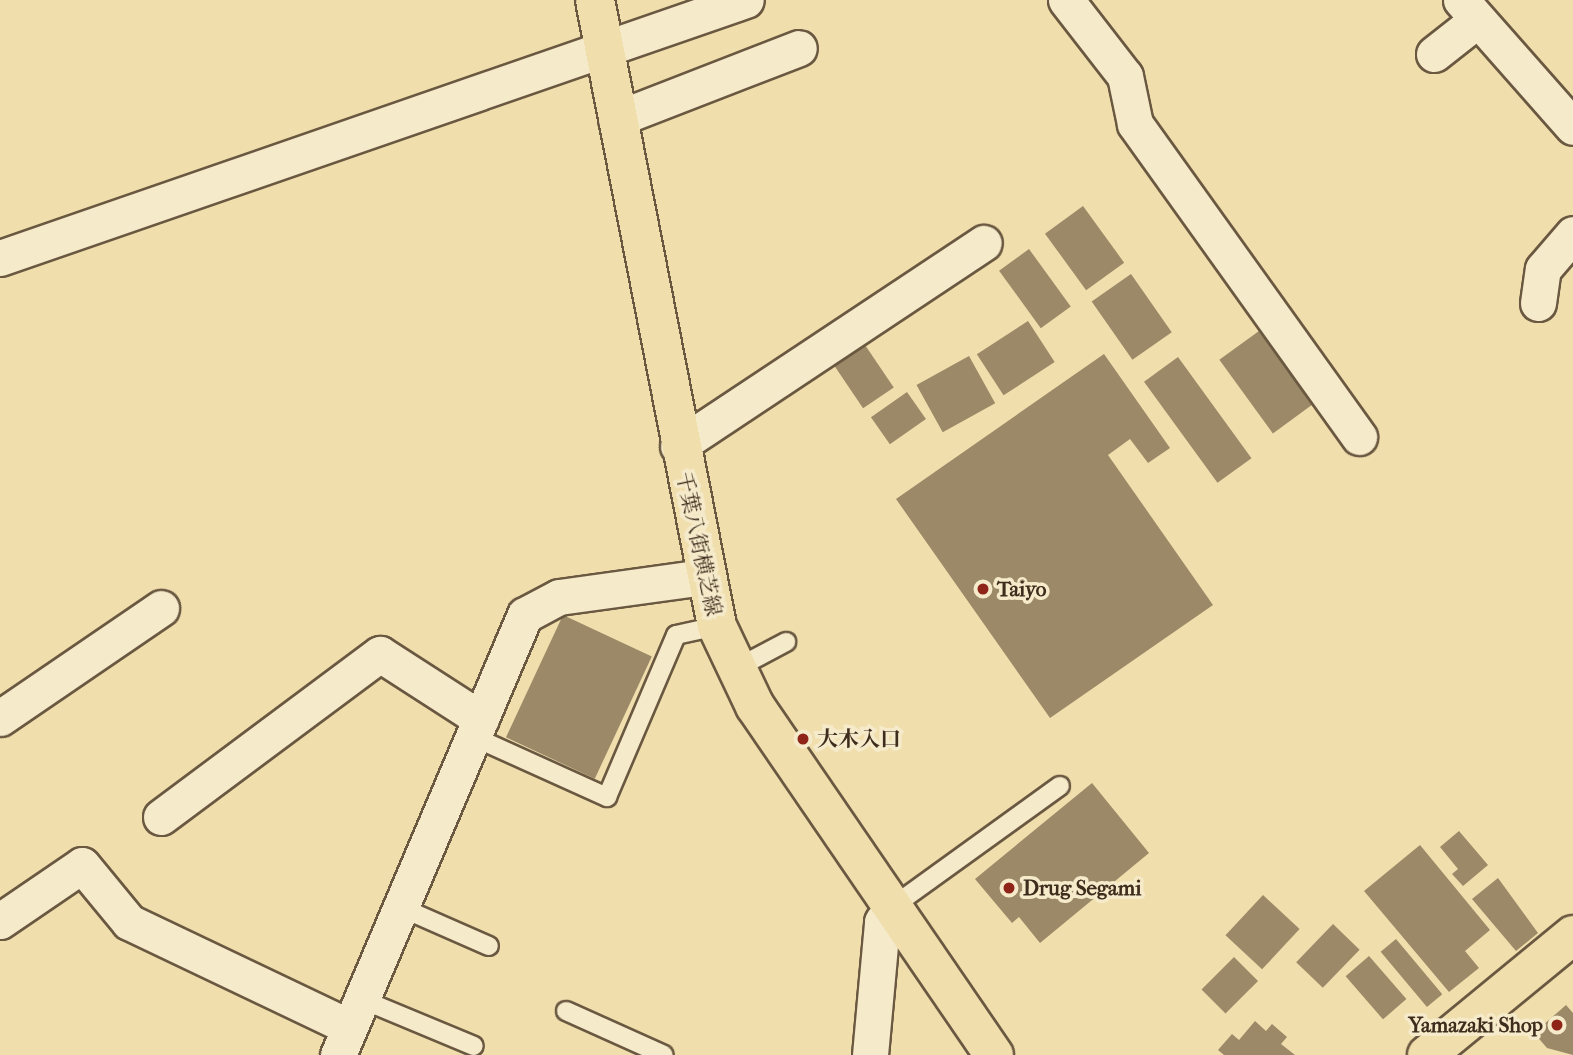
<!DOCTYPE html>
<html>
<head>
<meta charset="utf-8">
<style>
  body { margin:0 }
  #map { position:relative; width:1573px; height:1055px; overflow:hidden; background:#f0dead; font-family:"IM FELL French Canon","Noto Serif JP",serif }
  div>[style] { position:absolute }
  .building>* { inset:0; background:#9b8968; transform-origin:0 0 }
  .roads { filter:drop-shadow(2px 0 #6a5841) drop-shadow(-2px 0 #6a5841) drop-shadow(0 2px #6a5841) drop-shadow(0 -2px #6a5841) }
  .service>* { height:18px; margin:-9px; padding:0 9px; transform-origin:9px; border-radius:9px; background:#f5eaca }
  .minor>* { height:35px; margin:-17.5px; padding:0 17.5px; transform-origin:17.5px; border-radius:17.5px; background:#f5eaca }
  .primary>* { height:38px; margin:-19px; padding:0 19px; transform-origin:19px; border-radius:19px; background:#f0dead }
  .trunk>* { height:38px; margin:-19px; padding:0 19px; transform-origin:19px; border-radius:19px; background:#f0dead }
  .dots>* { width:19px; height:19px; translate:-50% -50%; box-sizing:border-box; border:4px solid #f5eaca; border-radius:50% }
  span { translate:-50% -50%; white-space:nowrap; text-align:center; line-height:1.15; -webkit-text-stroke:7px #f5eaca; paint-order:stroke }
  .street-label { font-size:21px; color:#3e2c1d }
  .poi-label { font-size:21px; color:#3e2c1d; font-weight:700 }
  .left { translate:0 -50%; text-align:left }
  .right { translate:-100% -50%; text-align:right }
</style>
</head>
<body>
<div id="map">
  <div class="building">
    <div style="left:1083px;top:206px;width:70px;height:47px;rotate:54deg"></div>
    <div style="left:1029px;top:249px;width:71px;height:37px;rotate:54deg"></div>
    <div style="left:1131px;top:274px;width:71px;height:48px;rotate:55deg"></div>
    <div style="left:1028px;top:321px;width:49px;height:61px;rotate:57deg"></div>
    <div style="left:1259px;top:331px;width:91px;height:49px;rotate:54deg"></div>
    <div style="left:863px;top:342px;width:55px;height:37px;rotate:56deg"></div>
    <div style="clip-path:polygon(1104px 354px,1170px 448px,1148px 463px,1130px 439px,1108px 455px,1213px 605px,1050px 718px,896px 499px)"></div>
    <div style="left:969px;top:356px;width:54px;height:60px;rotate:61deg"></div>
    <div style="left:1178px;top:357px;width:125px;height:42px;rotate:54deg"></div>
    <div style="left:907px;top:392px;width:33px;height:44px;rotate:55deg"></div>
    <div style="left:563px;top:615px;width:98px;height:135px;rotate:25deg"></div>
    <div style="clip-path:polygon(1092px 783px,1149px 853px,1040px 943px,1019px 917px,1012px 923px,975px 879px)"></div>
    <div style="clip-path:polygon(1459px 831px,1488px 865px,1463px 886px,1452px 874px,1458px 869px,1440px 847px)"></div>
    <div style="clip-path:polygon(1420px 845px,1490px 930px,1465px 951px,1479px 968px,1449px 992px,1364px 891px)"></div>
    <div style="clip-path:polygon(1498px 878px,1538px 933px,1516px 951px,1472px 899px)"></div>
    <div style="left:1263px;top:895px;width:50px;height:55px;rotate:43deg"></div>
    <div style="left:1333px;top:924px;width:37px;height:53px;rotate:44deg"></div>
    <div style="left:1396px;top:939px;width:72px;height:20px;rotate:50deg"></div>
    <div style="left:1369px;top:956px;width:57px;height:31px;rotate:49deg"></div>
    <div style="left:1234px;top:957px;width:34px;height:46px;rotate:45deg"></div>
    <div style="clip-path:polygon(1566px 1005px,1573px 1013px,1573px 1055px,1547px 1048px,1534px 1033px)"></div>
    <div style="clip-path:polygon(1255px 1021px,1266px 1031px,1272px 1024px,1287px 1037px,1281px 1044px,1295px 1055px,1224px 1055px,1218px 1050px,1232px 1034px,1239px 1040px)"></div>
  </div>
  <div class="roads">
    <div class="service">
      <div style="left:735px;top:669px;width:58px;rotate:-27.9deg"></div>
      <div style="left:485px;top:742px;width:134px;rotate:24.3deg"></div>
      <div style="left:607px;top:797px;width:176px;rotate:-66.9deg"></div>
      <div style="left:676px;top:635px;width:42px;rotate:-12.4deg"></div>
      <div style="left:400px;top:907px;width:97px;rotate:23.7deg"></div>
      <div style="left:892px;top:907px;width:207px;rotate:-35.8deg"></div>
      <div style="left:361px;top:999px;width:122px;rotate:22.6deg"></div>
      <div style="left:566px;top:1011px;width:107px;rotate:24.2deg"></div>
    </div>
    <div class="minor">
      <div style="left:1066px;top:0;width:96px;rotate:52.2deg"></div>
      <div style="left:1125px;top:76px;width:49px;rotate:78.2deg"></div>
      <div style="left:1135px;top:124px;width:385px;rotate:54.4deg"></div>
      <div style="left:1461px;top:0;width:169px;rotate:48.6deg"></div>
      <div style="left:1434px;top:54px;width:55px;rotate:-38.3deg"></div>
      <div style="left:616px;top:119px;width:196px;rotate:-21.2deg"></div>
      <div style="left:0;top:258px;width:789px;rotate:-19.08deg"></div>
      <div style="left:1538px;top:303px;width:34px;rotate:-82deg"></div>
      <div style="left:1543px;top:269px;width:46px;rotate:-49.4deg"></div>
      <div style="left:678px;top:446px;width:367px;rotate:-33.6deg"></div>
      <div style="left:0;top:718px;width:195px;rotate:-34.3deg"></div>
      <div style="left:161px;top:817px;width:273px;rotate:-36.7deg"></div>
      <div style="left:380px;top:654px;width:120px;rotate:32.8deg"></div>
      <div style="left:0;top:921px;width:99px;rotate:-34.3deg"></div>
      <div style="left:82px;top:865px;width:74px;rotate:50.5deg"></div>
      <div style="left:129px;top:922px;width:244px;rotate:25.5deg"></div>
      <div style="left:338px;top:1055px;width:478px;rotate:-67deg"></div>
      <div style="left:525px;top:615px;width:38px;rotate:-28deg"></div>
      <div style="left:559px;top:597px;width:145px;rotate:-7.9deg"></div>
      <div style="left:870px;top:1055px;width:134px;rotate:-84.8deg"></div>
      <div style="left:882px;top:922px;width:18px;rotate:-56deg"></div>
    </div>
    <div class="primary">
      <div style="left:595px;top:0;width:638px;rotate:78.97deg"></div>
      <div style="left:717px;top:626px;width:89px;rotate:64.6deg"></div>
      <div style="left:755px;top:706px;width:423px;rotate:55.6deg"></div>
    </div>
    <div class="trunk">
      <div style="left:1427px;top:1055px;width:189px;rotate:-39.4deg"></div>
    </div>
  </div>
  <div class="dots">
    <div style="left:983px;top:589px;background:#8f2418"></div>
    <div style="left:803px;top:739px;background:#8f2418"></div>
    <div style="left:1009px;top:888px;background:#8f2418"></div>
    <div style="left:1557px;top:1025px;background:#8f2418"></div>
  </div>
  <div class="street-label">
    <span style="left:699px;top:544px;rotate:78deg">千葉八街横芝線</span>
  </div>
  <div class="poi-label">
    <span class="left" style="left:997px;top:589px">Taiyo</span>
    <span class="left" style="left:817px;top:739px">大木入口</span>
    <span class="left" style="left:1023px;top:888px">Drug Segami</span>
    <span class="right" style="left:1543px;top:1025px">Yamazaki Shop</span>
  </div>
</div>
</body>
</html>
